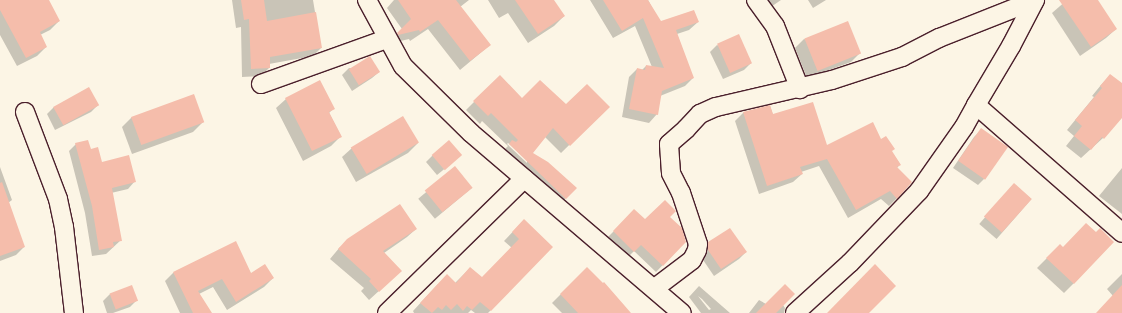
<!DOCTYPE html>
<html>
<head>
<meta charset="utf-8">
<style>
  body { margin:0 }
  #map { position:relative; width:1122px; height:313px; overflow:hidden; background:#fcf5e5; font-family:"Gochi Hand",sans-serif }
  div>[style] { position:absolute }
  .shadow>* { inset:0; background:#0003; transform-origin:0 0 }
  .building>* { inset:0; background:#f5bdab; transform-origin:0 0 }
  .roads { filter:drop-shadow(1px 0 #4a1f2b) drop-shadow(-1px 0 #4a1f2b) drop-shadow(0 1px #4a1f2b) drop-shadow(0 -1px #4a1f2b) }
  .minor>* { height:18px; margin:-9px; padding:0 9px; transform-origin:9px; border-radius:9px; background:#fcf5e5 }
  span { translate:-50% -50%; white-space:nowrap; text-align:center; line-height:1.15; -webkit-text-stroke:3px #fcf5e5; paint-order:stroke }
</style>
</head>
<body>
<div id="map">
  <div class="shadow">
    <div style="clip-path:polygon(0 0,48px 0,59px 21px,50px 30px,40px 35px,46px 47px,37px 56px,17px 66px,0 35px)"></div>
    <div style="clip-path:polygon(232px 0,313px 0,321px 48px,313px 56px,269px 64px,269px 68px,261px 76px,242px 77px,241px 27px,236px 28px)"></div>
    <div style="clip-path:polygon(394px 0,469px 0,460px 7px,490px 45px,460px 70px,428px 29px,410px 41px,409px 39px,388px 44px,402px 29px,387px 8px)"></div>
    <div style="clip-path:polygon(488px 0,553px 0,564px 16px,554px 26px,528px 43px,508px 13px,499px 18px)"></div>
    <div style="clip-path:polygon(590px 0,648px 0,660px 22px,698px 22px,689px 30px,677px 34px,693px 78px,685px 86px,660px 96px,657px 114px,649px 123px,622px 117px,629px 77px,637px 69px,642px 70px,646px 66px,652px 67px,635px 26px,613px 38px)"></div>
    <div style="clip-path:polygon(758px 0,781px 0,765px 11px)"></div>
    <div style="clip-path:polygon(808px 0,826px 0,813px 8px)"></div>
    <div style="clip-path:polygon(1067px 0,1096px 0,1116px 29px,1106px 38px,1080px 56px,1052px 13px)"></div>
    <div style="clip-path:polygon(804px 39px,860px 53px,851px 62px,807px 78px,795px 48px)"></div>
    <div style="clip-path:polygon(717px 45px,751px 63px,744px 70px,723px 79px,710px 52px)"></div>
    <div style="clip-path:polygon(349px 68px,379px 72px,372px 78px,352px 91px,342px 75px)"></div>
    <div style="clip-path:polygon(evenodd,500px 76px,522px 99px,566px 105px,608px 107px,561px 153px,545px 137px,532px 153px,576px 188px,558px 206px,501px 153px,508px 146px,482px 121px,480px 124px,466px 110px,500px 76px,508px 143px,527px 160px,527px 163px,507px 144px,508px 143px)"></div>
    <div style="clip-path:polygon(1110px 76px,1122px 85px,1122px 114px,1103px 138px,1081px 158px,1066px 146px,1074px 136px,1067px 130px,1094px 97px,1092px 96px,1101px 85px)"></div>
    <div style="clip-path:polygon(286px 99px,333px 109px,329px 113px,341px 136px,331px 146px,303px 161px,276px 108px)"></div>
    <div style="clip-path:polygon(98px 105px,91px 112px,55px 130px,47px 114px,54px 107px)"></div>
    <div style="clip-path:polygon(770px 106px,773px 115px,826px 147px,881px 140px,891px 151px,900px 164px,897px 168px,897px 198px,889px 206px,881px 199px,848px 218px,819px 166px,801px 172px,802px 174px,793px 182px,759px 194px,735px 121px,743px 113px)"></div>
    <div style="clip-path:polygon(132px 117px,203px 122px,193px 132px,132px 154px,122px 127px)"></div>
    <div style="clip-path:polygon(981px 130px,985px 178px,978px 185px,953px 168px,974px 137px)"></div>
    <div style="clip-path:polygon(418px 143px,408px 153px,356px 182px,342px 157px,352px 148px)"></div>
    <div style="clip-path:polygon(76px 144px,90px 150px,102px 163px,135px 181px,128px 189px,111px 193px,121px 240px,106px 254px,92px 256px,85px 213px,69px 151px)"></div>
    <div style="clip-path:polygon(433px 155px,453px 162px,437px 175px,426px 162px)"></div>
    <div style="clip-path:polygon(0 167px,12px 200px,8px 203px,24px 247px,16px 255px,0 261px)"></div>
    <div style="left:455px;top:168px;width:26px;height:48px;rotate:50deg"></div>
    <div style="clip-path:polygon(1122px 168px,1122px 214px,1099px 196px)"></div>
    <div style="left:1014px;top:184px;width:23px;height:53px;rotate:41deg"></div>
    <div style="clip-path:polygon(634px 211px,645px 220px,669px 217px,685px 242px,656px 272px,634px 251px,627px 258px,607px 238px)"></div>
    <div style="clip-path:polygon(524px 220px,551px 247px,488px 313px,475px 313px,471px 310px,468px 313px,414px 313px,413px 311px,438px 284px,455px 283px,470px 268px,482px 278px,512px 248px,504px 241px)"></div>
    <div style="clip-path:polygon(416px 229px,407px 237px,384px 253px,392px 279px,369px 300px,361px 291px,364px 288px,330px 259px,340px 247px)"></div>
    <div style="clip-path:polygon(235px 243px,251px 274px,273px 278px,264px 287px,227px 310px,213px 287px,199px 294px,211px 313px,180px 313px,165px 281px,173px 273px)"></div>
    <div style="clip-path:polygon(709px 243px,746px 252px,739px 259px,714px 276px,701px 257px,701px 250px)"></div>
    <div style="clip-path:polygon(1050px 255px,1074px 283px,1064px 293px,1037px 268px)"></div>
    <div style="clip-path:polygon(587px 268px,630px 313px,562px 313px,552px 303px)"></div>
    <div style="clip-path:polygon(1122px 274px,1122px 313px,1097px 313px,1113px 296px,1107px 289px)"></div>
    <div style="clip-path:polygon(evenodd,699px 286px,730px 313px,701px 313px,689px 297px,699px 286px,698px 296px,702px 299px,711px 309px,709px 310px,698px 296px)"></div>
    <div style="clip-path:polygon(110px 294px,137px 300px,130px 307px,113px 313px,107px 313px,103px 301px)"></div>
    <div style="clip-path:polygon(759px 300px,766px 304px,783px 305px,785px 308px,784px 313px,749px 313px)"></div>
  </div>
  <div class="building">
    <div style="clip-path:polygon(0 0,49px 0,60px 21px,40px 32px,47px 47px,26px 58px,0 10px)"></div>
    <div style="clip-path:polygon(241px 0,264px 0,267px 21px,316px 12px,322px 48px,270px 57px,270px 68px,251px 69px,249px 19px,244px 20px)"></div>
    <div style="clip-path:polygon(398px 0,456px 0,491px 45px,470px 61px,438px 20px,420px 32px,419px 30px,398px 35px,397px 33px,411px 19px)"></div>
    <div style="clip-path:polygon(515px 0,554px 0,565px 16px,538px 34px)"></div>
    <div style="clip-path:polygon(603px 0,648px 0,661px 21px,694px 10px,699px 22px,676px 30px,694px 78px,662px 91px,658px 115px,629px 109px,637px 68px,645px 70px,646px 65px,664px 68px,643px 18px,622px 31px)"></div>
    <div style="clip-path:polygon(1059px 0,1098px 0,1117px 29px,1091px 47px)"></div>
    <div style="left:848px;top:21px;width:35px;height:47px;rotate:68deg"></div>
    <div style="left:739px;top:34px;width:32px;height:24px;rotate:66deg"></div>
    <div style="left:370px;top:56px;width:19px;height:25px;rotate:58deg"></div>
    <div style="clip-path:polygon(1110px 74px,1122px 83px,1122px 118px,1104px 139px,1102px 137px,1091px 150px,1074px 136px,1082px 126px,1075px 120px,1102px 88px,1100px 86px)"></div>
    <div style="clip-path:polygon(500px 75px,522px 98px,540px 80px,566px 104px,587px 84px,610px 107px,570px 146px,553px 128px,533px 153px,548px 162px,577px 188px,566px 199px,509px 144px,512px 140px,516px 142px,518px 140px,491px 113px,488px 116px,473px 101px)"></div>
    <div style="clip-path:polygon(320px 80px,335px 109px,329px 112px,342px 137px,312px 151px,285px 98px)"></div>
    <div style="left:89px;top:87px;width:21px;height:41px;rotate:61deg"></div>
    <div style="left:194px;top:94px;width:30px;height:67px;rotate:70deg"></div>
    <div style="clip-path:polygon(813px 102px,827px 145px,873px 122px,881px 139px,886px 136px,895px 149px,892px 151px,901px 165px,897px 167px,912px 182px,897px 199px,890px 191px,856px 210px,827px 159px,800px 167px,803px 174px,767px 186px,743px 112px,770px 105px,773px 114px)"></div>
    <div style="left:403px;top:116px;width:31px;height:61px;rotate:59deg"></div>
    <div style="left:981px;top:128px;width:33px;height:40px;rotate:35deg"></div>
    <div style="clip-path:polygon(88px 140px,91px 149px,98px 147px,102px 162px,129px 155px,136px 182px,112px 188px,122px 241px,113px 242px,114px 247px,99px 250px,92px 206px,75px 143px)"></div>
    <div style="left:449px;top:140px;width:20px;height:23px;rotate:49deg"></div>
    <div style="left:455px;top:166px;width:28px;height:39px;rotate:51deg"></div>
    <div style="clip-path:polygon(2px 182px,25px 247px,0 256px,0 183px)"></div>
    <div style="left:1014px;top:183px;width:24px;height:45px;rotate:42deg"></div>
    <div style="clip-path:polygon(665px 200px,676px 211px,670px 217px,682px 228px,686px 242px,663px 266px,641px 245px,634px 252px,613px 231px,634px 209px,645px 219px)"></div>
    <div style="clip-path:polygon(400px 204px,417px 229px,383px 251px,402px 271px,379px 292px,369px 281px,371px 279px,338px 249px,347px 239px)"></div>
    <div style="clip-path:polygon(524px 219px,553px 247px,491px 311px,480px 302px,472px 310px,467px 306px,463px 311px,457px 304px,451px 310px,446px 305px,442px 310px,438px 307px,432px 313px,420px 303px,447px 274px,456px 283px,470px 267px,482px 277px,519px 239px,512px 232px)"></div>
    <div style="clip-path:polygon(1086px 223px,1096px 232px,1100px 228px,1114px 242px,1074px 284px,1046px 258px,1060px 244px,1063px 247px)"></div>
    <div style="clip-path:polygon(730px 228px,747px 252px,721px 269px,708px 250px,708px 242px)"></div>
    <div style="clip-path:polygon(236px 241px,251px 273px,265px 264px,274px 278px,236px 302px,222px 279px,198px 291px,212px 313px,193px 313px,173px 272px)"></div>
    <div style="clip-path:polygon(875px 264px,896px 286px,869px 313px,827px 313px)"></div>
    <div style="clip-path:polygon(587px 267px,603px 283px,604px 282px,631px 313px,578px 313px,560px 294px)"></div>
    <div style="clip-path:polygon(785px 284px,795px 294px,776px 313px,756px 313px)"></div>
    <div style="left:132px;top:285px;width:17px;height:24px;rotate:69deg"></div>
    <div style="clip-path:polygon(1122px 285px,1122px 313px,1096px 313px)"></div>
  </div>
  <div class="roads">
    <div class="minor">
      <div style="left:367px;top:0;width:75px;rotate:61.4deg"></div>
      <div style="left:403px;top:66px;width:95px;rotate:44.6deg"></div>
      <div style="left:471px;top:133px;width:277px;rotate:40.5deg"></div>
      <div style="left:756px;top:0;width:32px;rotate:54deg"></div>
      <div style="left:775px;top:26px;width:68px;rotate:68.4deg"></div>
      <div style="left:261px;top:84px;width:134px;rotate:-19.7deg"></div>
      <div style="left:976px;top:105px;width:69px;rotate:-59.3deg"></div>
      <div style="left:1011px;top:46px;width:52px;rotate:-62.4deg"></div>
      <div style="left:25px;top:112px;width:93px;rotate:69.2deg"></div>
      <div style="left:58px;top:199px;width:29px;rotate:78deg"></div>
      <div style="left:64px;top:227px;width:87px;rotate:83.4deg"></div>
      <div style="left:655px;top:288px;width:46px;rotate:-37.1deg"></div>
      <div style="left:692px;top:260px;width:11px;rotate:-63deg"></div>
      <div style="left:697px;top:250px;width:6px;rotate:-81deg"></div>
      <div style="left:698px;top:244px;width:54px;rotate:-108.4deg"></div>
      <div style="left:681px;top:193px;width:22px;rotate:-117deg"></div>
      <div style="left:671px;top:173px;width:29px;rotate:-94deg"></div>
      <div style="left:669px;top:144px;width:23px;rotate:-41deg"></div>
      <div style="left:686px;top:129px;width:21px;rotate:-47deg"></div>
      <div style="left:700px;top:114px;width:17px;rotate:-24deg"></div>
      <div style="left:716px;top:107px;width:119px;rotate:-13.1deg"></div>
      <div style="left:832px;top:80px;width:74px;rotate:-18.2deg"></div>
      <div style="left:902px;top:57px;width:42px;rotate:-27.2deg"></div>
      <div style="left:939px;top:38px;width:103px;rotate:-21.6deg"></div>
      <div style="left:387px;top:313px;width:192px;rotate:-44.4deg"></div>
      <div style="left:795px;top:313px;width:74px;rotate:-42.3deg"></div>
      <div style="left:850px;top:263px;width:100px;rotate:-46.2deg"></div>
      <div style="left:919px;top:191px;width:78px;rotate:-54.9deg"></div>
      <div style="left:964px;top:127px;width:25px;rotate:-61deg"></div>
      <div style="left:976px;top:105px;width:194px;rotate:41.2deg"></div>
    </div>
  </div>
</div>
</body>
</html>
